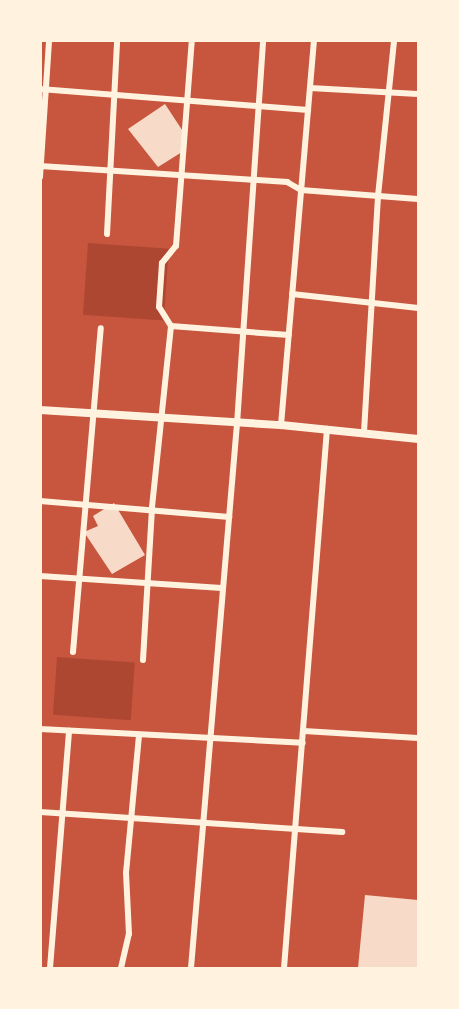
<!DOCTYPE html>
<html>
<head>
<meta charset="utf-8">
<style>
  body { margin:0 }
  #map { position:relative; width:459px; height:1009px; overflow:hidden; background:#c8553d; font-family:"Fira Sans",sans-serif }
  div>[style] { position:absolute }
  .green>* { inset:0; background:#ae4732; transform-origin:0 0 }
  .building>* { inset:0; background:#f7dbc8 }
  .minor>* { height:6px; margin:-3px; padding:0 3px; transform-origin:3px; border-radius:3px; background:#fff3e0 }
  .tertiary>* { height:8px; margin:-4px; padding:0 4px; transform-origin:4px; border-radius:4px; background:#fff3e0 }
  span { translate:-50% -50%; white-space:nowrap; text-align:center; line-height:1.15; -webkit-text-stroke:4.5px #fff3e0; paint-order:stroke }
  .frame { position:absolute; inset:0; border:42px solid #fff3e0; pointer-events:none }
</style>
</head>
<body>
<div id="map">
  <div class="green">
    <div style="left:88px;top:243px;width:81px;height:72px;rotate:4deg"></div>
    <div style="left:57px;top:657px;width:78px;height:58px;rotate:4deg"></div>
  </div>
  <div class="building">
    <div style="clip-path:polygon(165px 104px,186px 136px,182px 152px,158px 167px,128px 129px)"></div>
    <div style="clip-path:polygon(114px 503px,145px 555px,112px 574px,84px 532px,98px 526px,93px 516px)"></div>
    <div style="clip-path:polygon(365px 895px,418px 900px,418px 968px,358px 968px)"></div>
  </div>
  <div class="minor">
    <div style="left:310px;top:88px;width:108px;rotate:3.2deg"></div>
    <div style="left:40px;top:89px;width:269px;rotate:4.5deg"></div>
    <div style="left:40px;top:166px;width:248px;rotate:3.7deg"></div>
    <div style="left:287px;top:182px;width:16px;rotate:30deg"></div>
    <div style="left:301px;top:190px;width:117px;rotate:4.4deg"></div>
    <div style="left:40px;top:177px;width:137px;rotate:-86.2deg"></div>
    <div style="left:107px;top:234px;width:194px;rotate:-87deg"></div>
    <div style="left:292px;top:294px;width:127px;rotate:6.3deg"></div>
    <div style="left:171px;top:326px;width:118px;rotate:4.4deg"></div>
    <div style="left:281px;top:425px;width:386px;rotate:-85.1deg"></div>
    <div style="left:364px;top:432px;width:236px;rotate:-86.6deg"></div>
    <div style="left:378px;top:196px;width:157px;rotate:-84.1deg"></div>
    <div style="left:40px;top:501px;width:190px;rotate:4.8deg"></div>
    <div style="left:40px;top:576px;width:182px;rotate:3.8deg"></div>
    <div style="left:73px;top:652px;width:325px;rotate:-85.1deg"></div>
    <div style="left:143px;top:660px;width:153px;rotate:-86.6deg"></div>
    <div style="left:152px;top:507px;width:182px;rotate:-84deg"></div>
    <div style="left:171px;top:326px;width:22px;rotate:-122deg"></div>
    <div style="left:159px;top:307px;width:44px;rotate:-86.1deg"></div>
    <div style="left:162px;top:263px;width:22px;rotate:-51deg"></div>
    <div style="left:176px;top:246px;width:207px;rotate:-85.6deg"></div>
    <div style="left:40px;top:729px;width:263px;rotate:3deg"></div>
    <div style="left:304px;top:731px;width:114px;rotate:3.5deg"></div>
    <div style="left:40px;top:812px;width:303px;rotate:3.8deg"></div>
    <div style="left:50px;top:968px;width:238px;rotate:-85.4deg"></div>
    <div style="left:121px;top:968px;width:35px;rotate:-77deg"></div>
    <div style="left:129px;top:934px;width:61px;rotate:-92.8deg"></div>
    <div style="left:126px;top:873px;width:139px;rotate:-84.6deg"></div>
    <div style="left:191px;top:968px;width:546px;rotate:-85.17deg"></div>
    <div style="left:237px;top:424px;width:385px;rotate:-86.1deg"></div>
    <div style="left:284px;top:968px;width:541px;rotate:-85.44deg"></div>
  </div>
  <div class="tertiary">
    <div style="left:40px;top:410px;width:241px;rotate:3.6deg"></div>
    <div style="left:281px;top:425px;width:138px;rotate:5.8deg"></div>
  </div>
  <div class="frame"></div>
</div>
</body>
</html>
